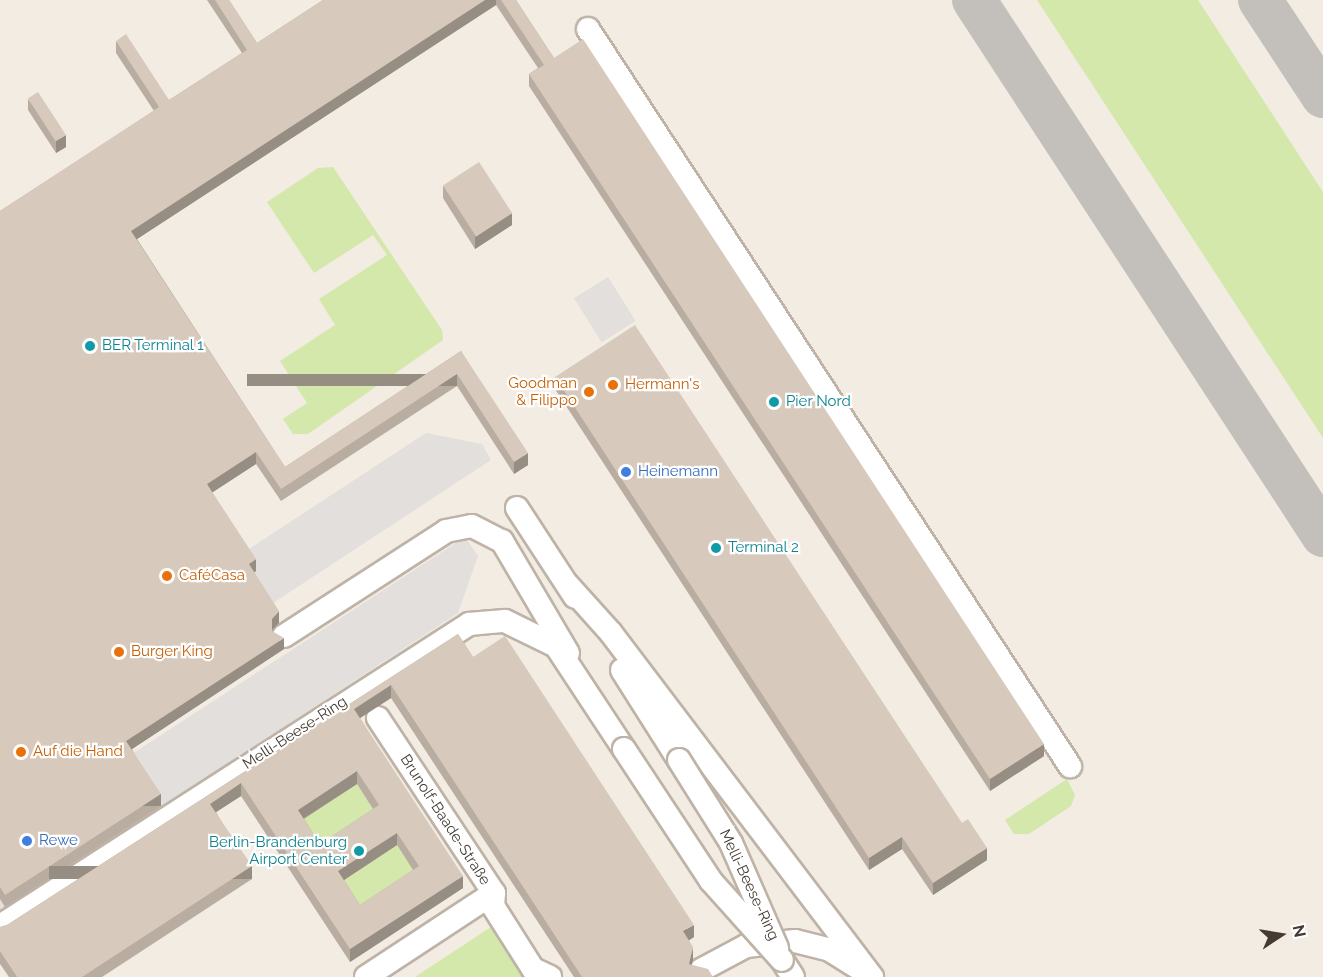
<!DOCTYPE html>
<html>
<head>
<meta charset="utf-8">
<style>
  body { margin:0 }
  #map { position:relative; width:1323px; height:977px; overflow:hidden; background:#f2ece3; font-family:Raleway,sans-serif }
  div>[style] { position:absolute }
  .green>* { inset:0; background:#d3e8aa; transform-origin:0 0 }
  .parking>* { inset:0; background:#e2dfdc; transform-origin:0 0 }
  .taxiway>* { height:44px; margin:-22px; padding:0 22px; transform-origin:22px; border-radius:22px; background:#c3c0bc }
  .roads { filter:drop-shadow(2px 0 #beb3a6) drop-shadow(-2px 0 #beb3a6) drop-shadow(0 2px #beb3a6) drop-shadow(0 -2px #beb3a6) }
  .minor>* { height:22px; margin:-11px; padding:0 11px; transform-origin:11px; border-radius:11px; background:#fff }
  .bridges { filter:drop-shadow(2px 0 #beb3a6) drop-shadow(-2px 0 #beb3a6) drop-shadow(0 2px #beb3a6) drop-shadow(0 -2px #beb3a6) }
  .minor-bridge>* { height:22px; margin:-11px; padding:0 11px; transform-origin:11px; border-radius:11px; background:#fff }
  .wall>* { inset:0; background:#b9ada1 }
  .shaded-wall>* { inset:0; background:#968d83; transform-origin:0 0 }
  .building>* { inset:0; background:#d7c9bb; transform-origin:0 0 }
  .dots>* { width:16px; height:16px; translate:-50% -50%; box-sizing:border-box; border:3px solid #fff; border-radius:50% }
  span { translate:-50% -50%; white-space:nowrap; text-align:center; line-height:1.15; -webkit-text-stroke:4.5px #fff; paint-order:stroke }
  .culture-label { font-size:15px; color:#0d838f }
  .left { translate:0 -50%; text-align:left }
  .right { translate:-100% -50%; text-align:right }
  .food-label { font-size:15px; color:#c56008 }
  .shop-label { font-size:15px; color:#366cbe }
  .street-label { font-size:15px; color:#443c33 }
  .north { position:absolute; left:1251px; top:905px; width:60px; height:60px; -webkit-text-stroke:4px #fff; paint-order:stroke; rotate:78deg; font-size:16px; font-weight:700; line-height:24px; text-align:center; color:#443c33 }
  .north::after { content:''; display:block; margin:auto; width:21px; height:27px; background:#443c33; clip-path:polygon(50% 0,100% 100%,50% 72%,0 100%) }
</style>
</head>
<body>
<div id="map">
  <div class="green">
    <div style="clip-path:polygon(1037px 0,1198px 0,1323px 192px,1323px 438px)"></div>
    <div style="clip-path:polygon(333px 167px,442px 330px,443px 340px,308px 434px,293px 434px,283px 419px,307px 403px,280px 361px,335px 325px,319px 299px,387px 255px,373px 235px,314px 273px,267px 202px,318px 168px)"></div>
    <div style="clip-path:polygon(1067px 779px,1075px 795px,1071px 806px,1029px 834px,1014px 834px,1005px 820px)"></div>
    <div style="left:357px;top:784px;width:40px;height:70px;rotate:57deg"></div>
    <div style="left:397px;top:845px;width:40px;height:71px;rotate:57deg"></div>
    <div style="clip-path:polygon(491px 927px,523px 977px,415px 977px)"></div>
  </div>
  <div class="parking">
    <div style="left:608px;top:277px;width:52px;height:40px;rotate:58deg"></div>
    <div style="clip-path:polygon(426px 433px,482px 444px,491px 460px,0 782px,0 712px)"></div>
    <div style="clip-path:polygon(465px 537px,478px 556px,458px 613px,0 913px,0 840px)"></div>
  </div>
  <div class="taxiway">
    <div style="left:974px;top:0;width:639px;rotate:56.88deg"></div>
    <div style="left:1260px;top:0;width:115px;rotate:56.7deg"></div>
  </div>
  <div class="roads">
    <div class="minor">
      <div style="left:588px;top:29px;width:881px;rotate:56.82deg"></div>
      <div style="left:517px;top:508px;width:106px;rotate:56.9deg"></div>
      <div style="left:568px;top:585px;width:64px;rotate:48.1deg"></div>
      <div style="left:611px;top:633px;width:432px;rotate:52.8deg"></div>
      <div style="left:284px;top:636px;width:193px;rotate:-32.9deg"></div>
      <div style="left:446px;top:531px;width:26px;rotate:-11deg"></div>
      <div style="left:472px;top:526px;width:34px;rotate:27deg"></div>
      <div style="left:502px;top:541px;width:130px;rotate:59.5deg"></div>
      <div style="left:622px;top:670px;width:107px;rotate:57.7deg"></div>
      <div style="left:378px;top:718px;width:210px;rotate:56.5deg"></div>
      <div style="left:494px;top:893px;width:13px;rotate:94deg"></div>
      <div style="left:493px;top:906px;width:75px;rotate:57.6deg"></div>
      <div style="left:533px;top:969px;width:19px;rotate:25deg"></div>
      <div style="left:0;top:926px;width:558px;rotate:-32.78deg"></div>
      <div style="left:469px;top:624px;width:36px;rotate:-5deg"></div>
      <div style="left:505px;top:621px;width:57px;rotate:26.1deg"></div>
      <div style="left:556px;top:646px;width:123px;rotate:56.6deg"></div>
      <div style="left:782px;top:960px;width:20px;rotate:57deg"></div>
      <div style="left:701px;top:970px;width:51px;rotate:-28.1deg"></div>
      <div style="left:746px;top:946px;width:49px;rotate:-5.8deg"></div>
      <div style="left:795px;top:941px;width:34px;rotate:14deg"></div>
      <div style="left:828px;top:949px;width:40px;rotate:32deg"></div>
      <div style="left:366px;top:977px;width:153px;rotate:-33.3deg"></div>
    </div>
  </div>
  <div class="bridges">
    <div class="minor-bridge">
      <div style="left:624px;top:749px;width:158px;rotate:56.6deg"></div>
      <div style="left:711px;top:881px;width:106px;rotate:48.1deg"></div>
      <div style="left:679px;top:760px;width:98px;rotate:57.9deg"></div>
      <div style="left:731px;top:843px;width:115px;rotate:66.3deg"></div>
    </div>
  </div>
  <div class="wall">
    <div style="clip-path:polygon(207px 0,229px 0,257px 43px,323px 0,516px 0,554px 58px,1044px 756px,990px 791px,529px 86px,529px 74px,538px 68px,496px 5px,137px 239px,285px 467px,461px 351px,528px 465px,514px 474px,457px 386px,281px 501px,256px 464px,212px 492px,256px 571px,254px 572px,279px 623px,272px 630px,284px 649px,132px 749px,161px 806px,5px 907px,0 899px,0 211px,154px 111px,116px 53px,116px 41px,169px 100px,242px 53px)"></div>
    <div style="clip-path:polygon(28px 99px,66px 147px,56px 153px,28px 110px)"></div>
    <div style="clip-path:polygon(443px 186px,512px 225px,475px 249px,443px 198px)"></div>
    <div style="clip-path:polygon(555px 377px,962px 823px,987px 860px,933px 895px,902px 849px,869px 870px,555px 389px)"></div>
    <div style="clip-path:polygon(evenodd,458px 634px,473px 657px,694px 937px,689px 940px,693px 959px,692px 965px,713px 977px,574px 977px,391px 698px,360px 718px,463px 888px,350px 962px,241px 796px,216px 812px,252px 879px,102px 977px,9px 977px,0 964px,0 927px,7px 925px,458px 634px,357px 784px,373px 809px,320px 844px,304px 819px,357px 784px,458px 634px,397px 845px,413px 870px,360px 905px,344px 880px,397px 845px)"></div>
  </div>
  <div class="shaded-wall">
    <div style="clip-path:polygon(485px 0,496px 0,496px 5px,131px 243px,131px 231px)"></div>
    <div style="clip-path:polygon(66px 135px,66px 147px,56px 153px,56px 141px)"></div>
    <div style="clip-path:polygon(512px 213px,512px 225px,475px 249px,475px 237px)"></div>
    <div style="left:457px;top:374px;width:12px;height:210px;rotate:90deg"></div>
    <div style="clip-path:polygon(256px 452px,256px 464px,207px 496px,207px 484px)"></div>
    <div style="clip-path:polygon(528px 453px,528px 465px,514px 474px,514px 462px)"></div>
    <div style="clip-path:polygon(256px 559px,256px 571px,249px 576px,249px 564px)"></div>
    <div style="clip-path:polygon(279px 611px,279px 623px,272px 630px,272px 619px)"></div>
    <div style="clip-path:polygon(284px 638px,284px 649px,126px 753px,126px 741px)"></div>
    <div style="clip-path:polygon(391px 685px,391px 698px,354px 722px,354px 709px)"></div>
    <div style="clip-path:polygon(1044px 744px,1044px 756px,990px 791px,990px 779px)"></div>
    <div style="clip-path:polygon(357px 771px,357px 784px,298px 822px,298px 810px)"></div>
    <div style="clip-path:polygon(241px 783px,241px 796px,210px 816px,210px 804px)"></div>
    <div style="left:161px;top:794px;width:12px;height:186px;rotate:90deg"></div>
    <div style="clip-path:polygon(397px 833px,397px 845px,338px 884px,338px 871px)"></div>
    <div style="clip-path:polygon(902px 837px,902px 849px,869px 870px,869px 858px)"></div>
    <div style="clip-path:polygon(987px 848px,987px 860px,933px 895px,933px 883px)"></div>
    <div style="left:252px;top:866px;width:13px;height:203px;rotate:90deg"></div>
    <div style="clip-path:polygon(463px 876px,463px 888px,350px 962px,350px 949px)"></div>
    <div style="clip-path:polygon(694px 925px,694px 937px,683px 944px,683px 931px)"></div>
    <div style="clip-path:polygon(693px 947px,693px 959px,689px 977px,689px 964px)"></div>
  </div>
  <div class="building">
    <div style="clip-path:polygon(215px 0,229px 0,257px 43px,323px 0,485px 0,131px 231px,285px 467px,461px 351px,528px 453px,514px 462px,457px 374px,281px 489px,256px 452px,207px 484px,256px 559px,249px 564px,279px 611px,272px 619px,272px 631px,284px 638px,126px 741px,161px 794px,5px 895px,0 887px,0 211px,159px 107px,116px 41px,126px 34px,169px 100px,247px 50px)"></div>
    <div style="clip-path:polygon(501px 0,516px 0,554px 58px,583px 39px,1044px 744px,990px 779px,529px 74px,544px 65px)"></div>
    <div style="left:38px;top:92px;width:51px;height:12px;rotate:57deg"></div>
    <div style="left:479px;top:162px;width:61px;height:43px;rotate:57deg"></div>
    <div style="clip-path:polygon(635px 325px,962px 823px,968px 819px,987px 848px,933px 883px,902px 837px,869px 858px,555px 377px)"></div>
    <div style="clip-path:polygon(evenodd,458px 634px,473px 657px,505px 636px,694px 925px,683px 931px,693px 947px,689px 964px,708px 969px,713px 977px,582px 977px,391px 685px,354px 709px,463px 876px,350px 949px,241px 783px,210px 804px,252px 866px,82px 977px,17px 977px,0 951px,0 927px,7px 925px,458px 634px,357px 771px,379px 805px,320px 844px,298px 810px,357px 771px,458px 634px,397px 833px,419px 866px,360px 905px,338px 871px,397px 833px)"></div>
  </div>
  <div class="dots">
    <div style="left:90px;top:346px;background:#0f9aa8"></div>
    <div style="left:613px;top:385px;background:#e8710a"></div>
    <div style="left:589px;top:392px;background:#e8710a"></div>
    <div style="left:774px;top:402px;background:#0f9aa8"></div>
    <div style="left:626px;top:472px;background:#3f7fe0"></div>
    <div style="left:716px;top:548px;background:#0f9aa8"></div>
    <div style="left:167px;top:576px;background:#e8710a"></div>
    <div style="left:119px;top:652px;background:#e8710a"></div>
    <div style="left:21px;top:752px;background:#e8710a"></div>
    <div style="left:27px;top:841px;background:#3f7fe0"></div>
    <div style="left:359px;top:851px;background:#0f9aa8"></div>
  </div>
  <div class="culture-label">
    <span class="left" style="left:102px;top:346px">BER Terminal 1</span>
    <span class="left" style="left:786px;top:402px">Pier Nord</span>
    <span class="left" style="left:728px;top:548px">Terminal 2</span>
    <span class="right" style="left:347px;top:851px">Berlin-Brandenburg<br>Airport Center</span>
  </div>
  <div class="food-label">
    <span class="right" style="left:577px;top:392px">Goodman<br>&amp; Filippo</span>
    <span class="left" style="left:625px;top:385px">Hermann's</span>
    <span class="left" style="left:179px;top:576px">CaféCasa</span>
    <span class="left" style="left:131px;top:652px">Burger King</span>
    <span class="left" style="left:33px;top:752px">Auf die Hand</span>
  </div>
  <div class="shop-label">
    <span class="left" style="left:638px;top:472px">Heinemann</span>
    <span class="left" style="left:39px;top:841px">Rewe</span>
  </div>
  <div class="street-label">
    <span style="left:295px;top:733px;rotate:-33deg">Melli-Beese-Ring</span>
    <span style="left:445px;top:820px;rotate:57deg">Brunolf-Baade-Straße</span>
    <span style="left:749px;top:885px;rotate:65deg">Melli-Beese-Ring</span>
  </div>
  <div class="north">N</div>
</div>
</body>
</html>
